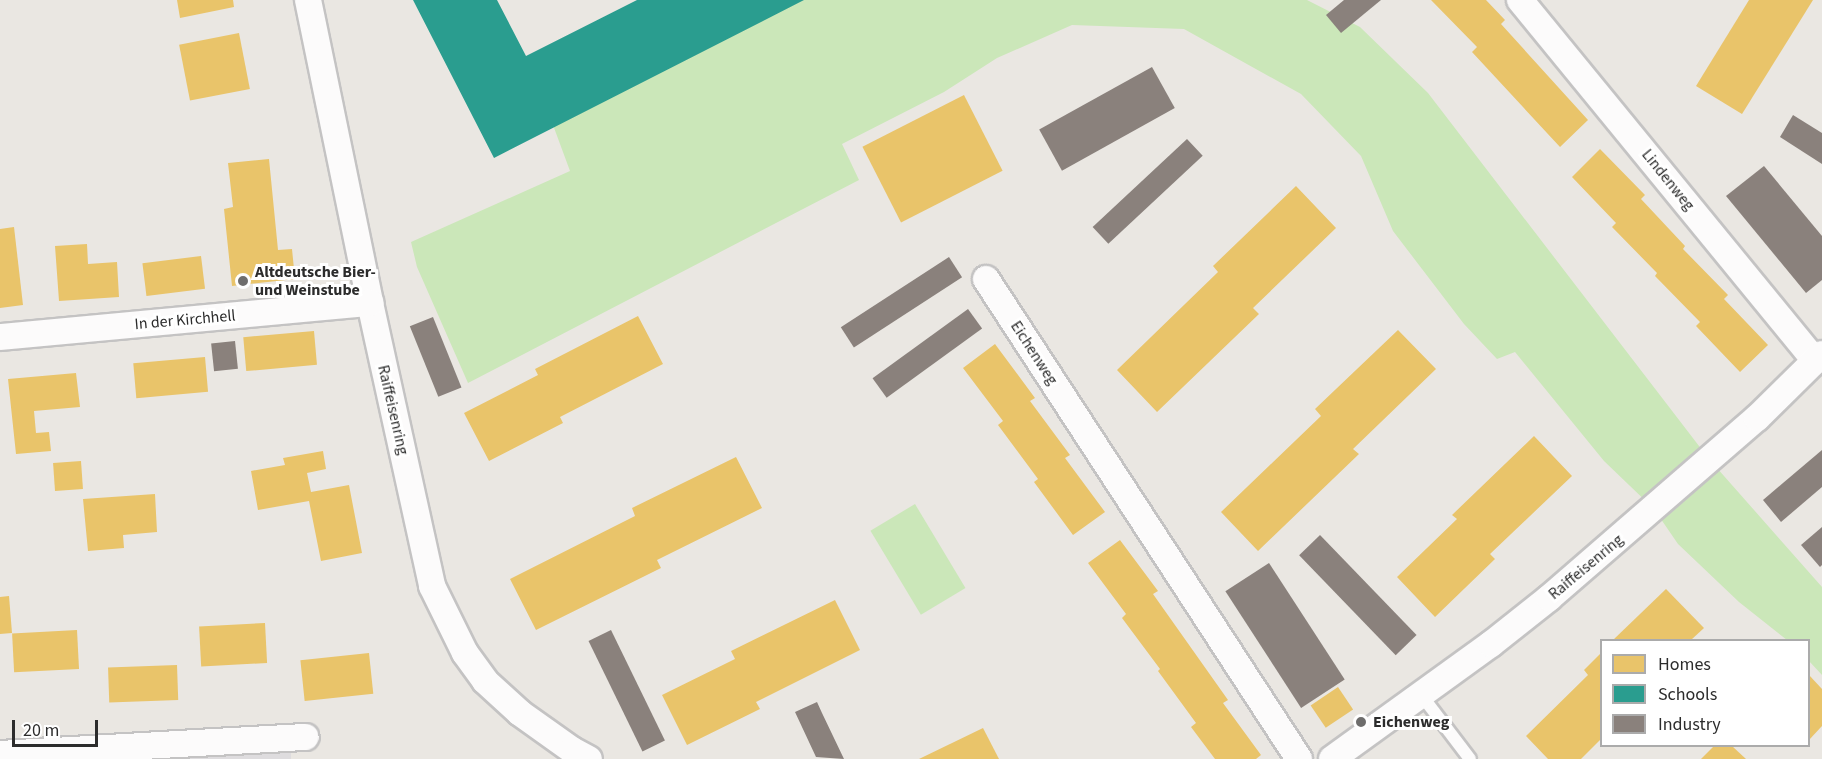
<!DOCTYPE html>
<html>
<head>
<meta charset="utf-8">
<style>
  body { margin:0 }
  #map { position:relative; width:1822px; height:759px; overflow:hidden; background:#eae7e2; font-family:"Source Sans 3",sans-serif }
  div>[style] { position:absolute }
  .industrial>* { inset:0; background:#dedcde }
  .green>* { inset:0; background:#cbe7b9; transform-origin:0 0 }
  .homes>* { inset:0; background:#e9c46a; transform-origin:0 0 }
  .schools>* { inset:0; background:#2a9d8f }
  .industry>* { inset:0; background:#8a817c; transform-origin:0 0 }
  .roads { filter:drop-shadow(2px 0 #c4c3c3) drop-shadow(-2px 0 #c4c3c3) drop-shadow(0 2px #c4c3c3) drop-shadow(0 -2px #c4c3c3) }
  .lane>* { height:12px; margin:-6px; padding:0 6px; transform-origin:6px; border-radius:6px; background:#fcfbfb }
  .street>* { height:26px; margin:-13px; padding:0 13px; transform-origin:13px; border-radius:13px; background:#fcfbfb }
  .dots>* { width:16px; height:16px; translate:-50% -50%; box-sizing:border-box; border:3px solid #fff; border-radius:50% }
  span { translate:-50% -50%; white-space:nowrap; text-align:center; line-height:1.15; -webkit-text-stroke:6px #fff; paint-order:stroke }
  .street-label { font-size:16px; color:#2c2c2c }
  .poi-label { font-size:16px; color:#2c2c2c; font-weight:700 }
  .left { translate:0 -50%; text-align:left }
  .legend { position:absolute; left:1600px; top:639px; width:210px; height:108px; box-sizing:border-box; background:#fff; border:2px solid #ababab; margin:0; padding:8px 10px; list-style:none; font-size:18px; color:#2c2c2c }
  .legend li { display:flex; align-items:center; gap:12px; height:30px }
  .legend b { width:30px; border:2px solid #ababab }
  .scale { position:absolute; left:12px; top:720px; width:86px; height:27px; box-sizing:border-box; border:3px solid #2c2c2c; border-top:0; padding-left:8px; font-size:18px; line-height:21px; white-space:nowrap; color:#2c2c2c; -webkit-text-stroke:4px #fff; paint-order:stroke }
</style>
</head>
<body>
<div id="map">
  <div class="industrial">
    <div style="clip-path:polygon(291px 750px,291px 759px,144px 759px)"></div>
  </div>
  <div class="green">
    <div style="clip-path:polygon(802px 0,1307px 0,1360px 27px,1428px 93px,1709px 459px,1822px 587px,1822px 675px,1809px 661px,1808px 640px,1787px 640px,1739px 602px,1678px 544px,1654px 509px,1604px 461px,1515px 352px,1497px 359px,1464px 324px,1393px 231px,1361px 156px,1301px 94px,1184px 29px,1072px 25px,997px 58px,944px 92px,842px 144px,859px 180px,468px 383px,417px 267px,411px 242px,570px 171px,553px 125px)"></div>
    <div style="left:915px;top:504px;width:98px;height:52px;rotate:59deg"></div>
  </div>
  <div class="homes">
    <div style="clip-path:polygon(177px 0,233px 0,234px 7px,180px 18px)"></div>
    <div style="clip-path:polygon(1431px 0,1486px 0,1505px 20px,1501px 24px,1588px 120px,1560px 147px,1472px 52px,1477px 47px)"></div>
    <div style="clip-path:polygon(1749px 0,1813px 0,1742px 114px,1696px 86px)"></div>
    <div style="left:239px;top:33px;width:57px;height:61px;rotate:79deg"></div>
    <div style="left:964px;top:95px;width:85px;height:114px;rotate:63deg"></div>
    <div style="clip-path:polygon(1600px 149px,1645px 195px,1641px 199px,1685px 246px,1683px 249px,1728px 295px,1724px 299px,1768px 345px,1740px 372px,1696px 326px,1700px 322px,1655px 276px,1657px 273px,1612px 227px,1616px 223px,1572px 177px)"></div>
    <div style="clip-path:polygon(269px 159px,278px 250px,292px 249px,295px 279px,232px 286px,224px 209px,233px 207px,228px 163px)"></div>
    <div style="clip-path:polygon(1296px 186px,1336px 228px,1253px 308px,1259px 314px,1157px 412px,1117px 370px,1218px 272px,1213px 266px)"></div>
    <div style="clip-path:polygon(14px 227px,23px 305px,0 308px,0 229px)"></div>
    <div style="clip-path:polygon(87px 244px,88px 264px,117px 262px,119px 297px,59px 301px,55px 246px)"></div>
    <div style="left:201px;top:256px;width:33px;height:59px;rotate:83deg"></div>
    <div style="clip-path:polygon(638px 316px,663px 364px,560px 417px,563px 423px,489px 461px,464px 413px,538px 375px,535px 369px)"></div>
    <div style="clip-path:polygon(1398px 330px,1436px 369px,1353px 449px,1359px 454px,1258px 551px,1221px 512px,1321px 416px,1315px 409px)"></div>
    <div style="left:314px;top:331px;width:34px;height:71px;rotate:85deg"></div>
    <div style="clip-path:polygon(995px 344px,1035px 398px,1030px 401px,1070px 455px,1065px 458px,1105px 512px,1073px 535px,1034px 482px,1038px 479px,998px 425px,1003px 421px,963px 368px)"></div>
    <div style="left:205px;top:357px;width:35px;height:72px;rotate:85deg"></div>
    <div style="clip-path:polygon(76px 373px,80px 407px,34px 411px,36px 433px,49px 432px,51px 451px,16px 454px,8px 379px)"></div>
    <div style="clip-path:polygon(1534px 436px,1572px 476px,1490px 554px,1495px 559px,1435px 617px,1397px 577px,1457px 519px,1452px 515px)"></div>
    <div style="clip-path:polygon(323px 451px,326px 469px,307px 473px,311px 492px,349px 485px,362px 553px,321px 561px,309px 501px,258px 510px,251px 471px,285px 465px,283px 458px)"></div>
    <div style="clip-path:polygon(736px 457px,762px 508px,657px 560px,661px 568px,536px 630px,510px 579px,635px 516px,632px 508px)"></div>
    <div style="left:81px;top:461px;width:28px;height:28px;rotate:86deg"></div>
    <div style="clip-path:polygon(155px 494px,157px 532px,123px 535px,124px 548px,88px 551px,83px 499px)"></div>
    <div style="clip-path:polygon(1120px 540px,1158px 591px,1153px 594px,1228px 700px,1223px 703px,1261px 755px,1256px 759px,1215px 759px,1191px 727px,1196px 723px,1158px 671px,1160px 669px,1122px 618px,1126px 614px,1088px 563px)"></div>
    <div style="clip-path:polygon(1666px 589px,1704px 628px,1691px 640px,1613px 640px)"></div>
    <div style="clip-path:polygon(9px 596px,12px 633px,0 634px,0 597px)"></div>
    <div style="clip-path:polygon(835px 600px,860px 650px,756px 702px,760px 709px,687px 745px,662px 695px,735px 659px,731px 651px)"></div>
    <div style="left:265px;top:623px;width:40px;height:66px;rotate:87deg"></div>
    <div style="left:77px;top:630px;width:39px;height:65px;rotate:87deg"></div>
    <div style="clip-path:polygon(1602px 652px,1602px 738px,1581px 759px,1548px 759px,1526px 736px,1588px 675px,1584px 670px)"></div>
    <div style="left:369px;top:653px;width:41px;height:69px;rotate:84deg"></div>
    <div style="left:177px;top:665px;width:35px;height:69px;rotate:88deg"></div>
    <div style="clip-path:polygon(1809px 675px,1822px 689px,1822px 726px,1809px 740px)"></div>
    <div style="left:1338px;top:687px;width:27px;height:33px;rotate:56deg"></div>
    <div style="clip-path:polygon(983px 728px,999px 759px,919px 759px)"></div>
    <div style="clip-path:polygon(1714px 746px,1732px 746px,1746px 759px,1701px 759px)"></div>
  </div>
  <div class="schools">
    <div style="clip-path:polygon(413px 0,497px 0,526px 56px,637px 0,804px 0,494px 158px)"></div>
  </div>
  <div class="industry">
    <div style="clip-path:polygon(1344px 0,1381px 0,1341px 33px,1326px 15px)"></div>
    <div style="left:1152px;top:67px;width:47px;height:129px;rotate:61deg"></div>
    <div style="clip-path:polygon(1793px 115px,1822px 133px,1822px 164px,1780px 137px)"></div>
    <div style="left:1187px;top:139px;width:23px;height:129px;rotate:47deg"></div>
    <div style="clip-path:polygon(1764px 166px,1822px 236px,1822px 280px,1806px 293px,1726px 196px)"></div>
    <div style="left:949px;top:257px;width:24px;height:129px;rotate:57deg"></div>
    <div style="left:968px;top:309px;width:24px;height:118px;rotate:54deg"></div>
    <div style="left:433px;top:317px;width:76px;height:25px;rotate:68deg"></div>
    <div style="left:235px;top:341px;width:28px;height:24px;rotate:84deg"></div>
    <div style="clip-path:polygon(1822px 450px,1822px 487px,1781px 522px,1763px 500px)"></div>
    <div style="clip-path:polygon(1822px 527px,1822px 565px,1820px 567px,1801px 545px)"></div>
    <div style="left:1320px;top:535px;width:139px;height:29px;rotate:46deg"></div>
    <div style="left:1269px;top:563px;width:139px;height:52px;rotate:57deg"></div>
    <div style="left:611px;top:630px;width:123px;height:25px;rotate:64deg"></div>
    <div style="clip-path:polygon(817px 702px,822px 713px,844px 759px,816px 757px,795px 712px)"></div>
  </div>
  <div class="roads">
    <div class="lane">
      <div style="left:1422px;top:696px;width:79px;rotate:52.7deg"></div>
    </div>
    <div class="street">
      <div style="left:308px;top:0;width:309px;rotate:78.4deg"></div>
      <div style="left:370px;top:303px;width:290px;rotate:77.6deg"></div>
      <div style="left:432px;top:586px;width:75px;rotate:63.8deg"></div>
      <div style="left:465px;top:653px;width:34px;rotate:54deg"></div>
      <div style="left:485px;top:681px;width:47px;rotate:42.4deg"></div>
      <div style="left:520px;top:713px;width:64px;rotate:35.4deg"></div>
      <div style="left:572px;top:750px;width:19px;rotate:28deg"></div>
      <div style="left:1520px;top:0;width:466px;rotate:50.7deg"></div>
      <div style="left:986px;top:279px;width:573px;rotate:56.89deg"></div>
      <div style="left:0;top:337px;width:372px;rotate:-5.3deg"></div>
      <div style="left:0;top:754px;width:306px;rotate:-3.2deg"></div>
      <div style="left:1332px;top:759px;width:196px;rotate:-35.9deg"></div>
      <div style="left:1491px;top:644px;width:74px;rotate:-38.4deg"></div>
      <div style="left:1549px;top:598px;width:275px;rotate:-40.9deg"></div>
      <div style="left:1757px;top:418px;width:91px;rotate:-44.6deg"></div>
    </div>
  </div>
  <div class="dots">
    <div style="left:243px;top:281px;background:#6e6d6c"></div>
    <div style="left:1361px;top:722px;background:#6e6d6c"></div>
  </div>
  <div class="street-label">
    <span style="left:1668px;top:180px;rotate:51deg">Lindenweg</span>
    <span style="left:185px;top:320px;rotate:-5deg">In der Kirchhell</span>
    <span style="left:1034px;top:353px;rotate:57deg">Eichenweg</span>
    <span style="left:393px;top:410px;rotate:77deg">Raiffeisenring</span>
    <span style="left:1586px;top:567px;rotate:-40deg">Raiffeisenring</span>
  </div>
  <div class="poi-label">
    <span class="left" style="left:255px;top:281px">Altdeutsche Bier-<br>und Weinstube</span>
    <span class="left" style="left:1373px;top:722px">Eichenweg</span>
  </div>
  <ul class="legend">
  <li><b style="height:16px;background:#e9c46a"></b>Homes</li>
  <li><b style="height:16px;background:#2a9d8f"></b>Schools</li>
  <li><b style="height:16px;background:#8a817c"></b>Industry</li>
  </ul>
  <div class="scale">20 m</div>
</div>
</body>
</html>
